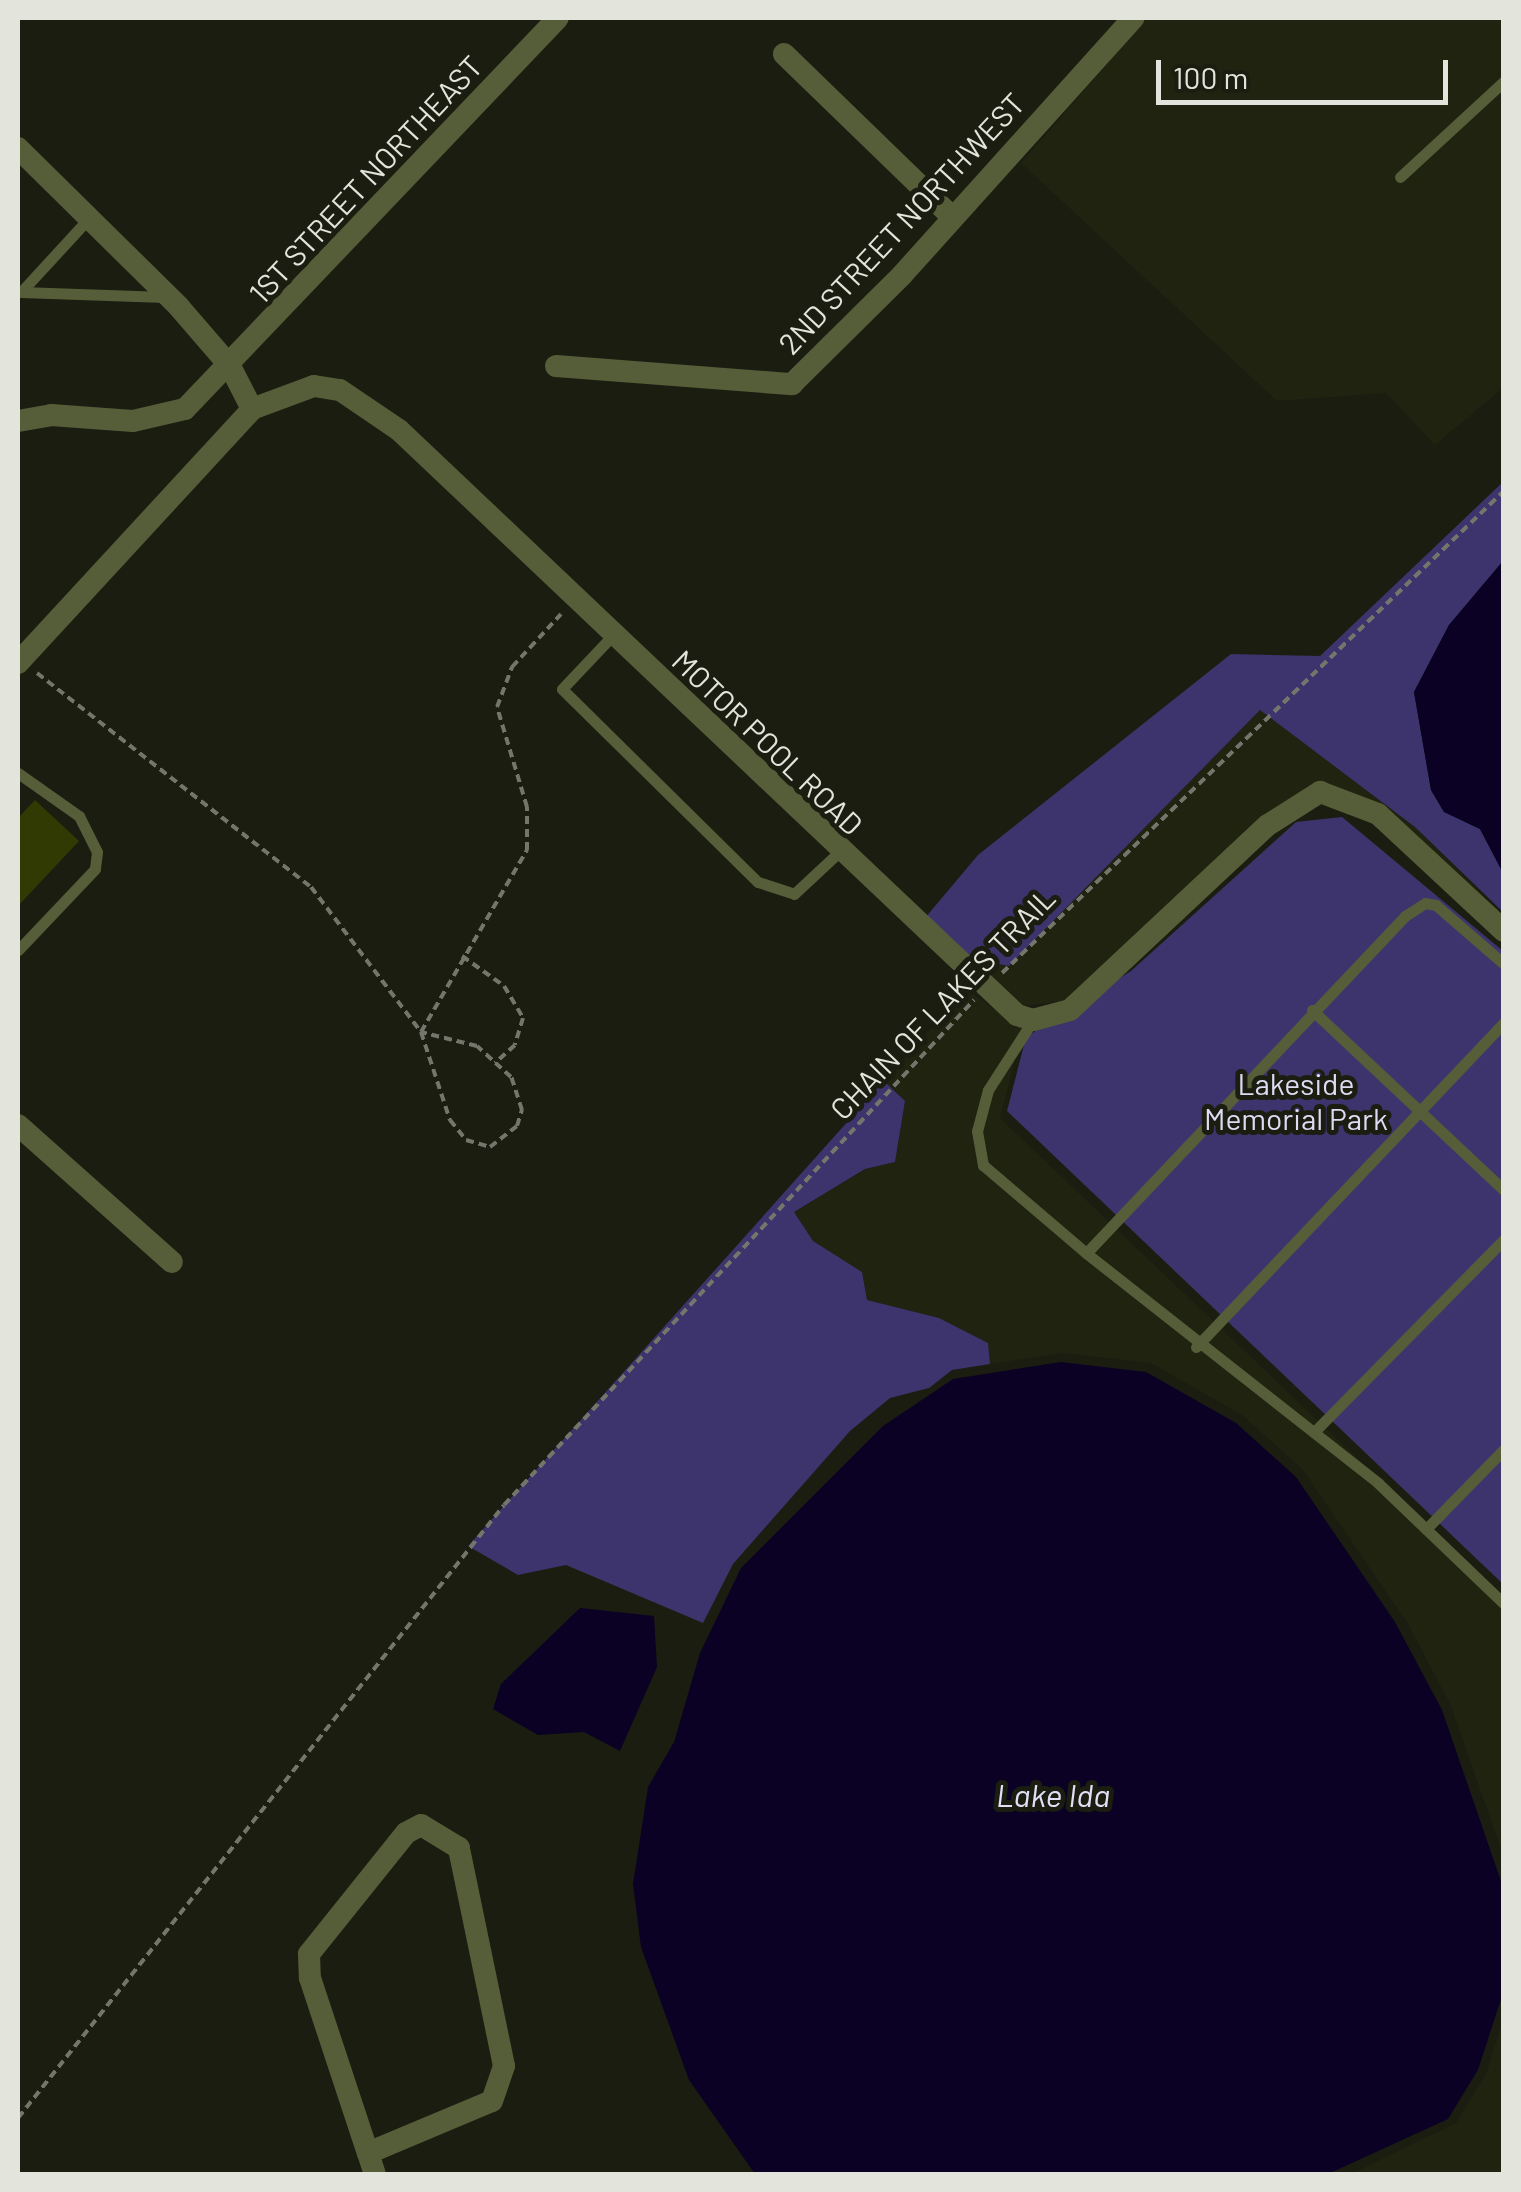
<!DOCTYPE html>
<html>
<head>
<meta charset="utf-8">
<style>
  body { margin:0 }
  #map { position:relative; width:1521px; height:2192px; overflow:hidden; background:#1b1d11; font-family:Barlow,sans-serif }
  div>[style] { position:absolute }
  .built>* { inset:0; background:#1f2310 }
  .green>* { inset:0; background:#3d346d }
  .water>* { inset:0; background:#0a0125 }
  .building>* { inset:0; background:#323a03 }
  .path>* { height:4px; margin-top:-2px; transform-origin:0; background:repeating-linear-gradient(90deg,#74766c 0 8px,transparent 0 13px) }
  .lane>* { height:11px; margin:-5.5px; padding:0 5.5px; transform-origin:5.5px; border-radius:5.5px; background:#565d39 }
  .street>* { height:22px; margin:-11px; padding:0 11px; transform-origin:11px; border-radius:11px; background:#565d39 }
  span { translate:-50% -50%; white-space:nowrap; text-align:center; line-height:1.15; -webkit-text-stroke:10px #1b1d11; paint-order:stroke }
  .street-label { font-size:30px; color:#e3e5dc }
  .park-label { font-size:30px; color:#dddcf2 }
  .water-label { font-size:32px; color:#e1e0f6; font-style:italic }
  .frame { position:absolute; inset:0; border:20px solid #e3e5dc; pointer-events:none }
  .scale { position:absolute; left:1156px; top:60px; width:292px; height:45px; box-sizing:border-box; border:5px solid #e3e5dc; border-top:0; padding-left:12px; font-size:30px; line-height:35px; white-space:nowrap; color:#e3e5dc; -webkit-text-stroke:8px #1b1d11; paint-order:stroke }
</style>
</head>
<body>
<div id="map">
  <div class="built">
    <div style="clip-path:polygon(1147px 18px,1503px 18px,1503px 388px,1435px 445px,1386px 393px,1277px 401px,1021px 163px)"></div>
    <div style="clip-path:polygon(1260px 710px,1415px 827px,1503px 915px,1386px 806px,1319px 781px,1261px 817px,1065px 1001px,1023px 1006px,982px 972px,990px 962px,1009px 965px)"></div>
    <div style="clip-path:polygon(966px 989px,1023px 1029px,1000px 1118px,1503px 1597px,1503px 1855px,1451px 1706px,1408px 1624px,1303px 1470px,1242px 1415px,1151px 1363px,1063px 1353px,990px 1364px,987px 1342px,939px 1318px,867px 1300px,862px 1272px,813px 1241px,794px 1212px,866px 1169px,895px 1162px,905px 1101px,884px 1081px)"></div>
    <div style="clip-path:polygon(1503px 2020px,1503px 2174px,1351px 2174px,1456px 2123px,1486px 2074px)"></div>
  </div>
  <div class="green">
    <div style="clip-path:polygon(1503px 482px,1503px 561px,1449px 625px,1414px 692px,1431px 790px,1444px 812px,1480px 829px,1503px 873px,1503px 912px,1415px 827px,1260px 710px,1009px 966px,967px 958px,925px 918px,978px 855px,1231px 654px,1320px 656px)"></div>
    <div style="clip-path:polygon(1342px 817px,1503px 951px,1503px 1584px,1007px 1111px,1026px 1037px,1131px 971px,1296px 822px)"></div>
    <div style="clip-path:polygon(884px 1081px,905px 1101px,895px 1162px,865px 1169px,794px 1212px,813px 1241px,862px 1272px,867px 1300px,939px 1318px,988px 1343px,990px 1364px,952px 1370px,929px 1388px,890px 1398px,850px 1431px,733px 1564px,703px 1623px,566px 1565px,518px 1575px,468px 1546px)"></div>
  </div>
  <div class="water">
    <div style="clip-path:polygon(1503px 561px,1503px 873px,1480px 829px,1444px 812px,1431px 790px,1414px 692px,1449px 625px)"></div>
    <div style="clip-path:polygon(1061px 1362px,1146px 1372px,1236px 1423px,1296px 1477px,1395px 1622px,1442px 1710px,1503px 1887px,1503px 1993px,1478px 2070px,1448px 2119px,1328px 2174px,755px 2174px,689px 2080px,641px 1947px,633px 1884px,648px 1787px,674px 1742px,700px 1653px,741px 1568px,883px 1426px,953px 1379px)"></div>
    <div style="clip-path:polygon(580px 1608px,654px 1616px,657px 1667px,620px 1751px,584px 1732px,538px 1735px,493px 1709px,501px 1684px)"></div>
  </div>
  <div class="building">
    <div style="clip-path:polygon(35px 800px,79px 841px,18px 906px,18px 818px)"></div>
  </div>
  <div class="path">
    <div style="left:37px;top:673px;width:348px;rotate:38deg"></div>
    <div style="left:311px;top:887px;width:182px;rotate:52.8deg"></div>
    <div style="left:421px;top:1032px;width:93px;rotate:71.8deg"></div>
    <div style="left:450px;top:1120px;width:26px;rotate:51deg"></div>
    <div style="left:466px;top:1140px;width:25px;rotate:16deg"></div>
    <div style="left:490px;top:1147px;width:34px;rotate:-38deg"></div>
    <div style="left:517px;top:1126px;width:17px;rotate:-73deg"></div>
    <div style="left:522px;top:1110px;width:35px;rotate:-108deg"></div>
    <div style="left:511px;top:1077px;width:46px;rotate:-137.6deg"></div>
    <div style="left:477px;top:1046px;width:58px;rotate:-166deg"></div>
    <div style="left:421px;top:1032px;width:211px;rotate:-59.8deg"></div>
    <div style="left:527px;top:850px;width:43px;rotate:-90deg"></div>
    <div style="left:527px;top:807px;width:104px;rotate:-106.7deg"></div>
    <div style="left:497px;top:707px;width:43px;rotate:-69.4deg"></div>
    <div style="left:512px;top:667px;width:72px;rotate:-47.2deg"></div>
    <div style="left:462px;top:956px;width:52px;rotate:35.5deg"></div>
    <div style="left:504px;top:986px;width:37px;rotate:59deg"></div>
    <div style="left:523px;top:1018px;width:28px;rotate:107deg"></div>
    <div style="left:515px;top:1045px;width:27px;rotate:138deg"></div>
    <div style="left:1002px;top:973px;width:696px;rotate:-43.84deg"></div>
    <div style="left:18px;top:2118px;width:782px;rotate:-51.59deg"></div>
    <div style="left:504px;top:1505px;width:690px;rotate:-47.06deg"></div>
  </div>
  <div class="lane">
    <div style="left:1400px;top:177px;width:142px;rotate:-42.7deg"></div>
    <div style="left:89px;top:218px;width:100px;rotate:132.6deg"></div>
    <div style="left:21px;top:292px;width:144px;rotate:2deg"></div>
    <div style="left:613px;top:635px;width:74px;rotate:133.4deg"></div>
    <div style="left:562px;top:689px;width:275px;rotate:44.6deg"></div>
    <div style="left:758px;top:882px;width:38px;rotate:18deg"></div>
    <div style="left:794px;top:894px;width:62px;rotate:-43deg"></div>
    <div style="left:18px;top:773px;width:75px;rotate:35.2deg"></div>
    <div style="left:79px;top:816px;width:40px;rotate:63.4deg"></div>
    <div style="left:97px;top:852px;width:17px;rotate:97deg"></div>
    <div style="left:95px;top:869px;width:112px;rotate:133.5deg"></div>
    <div style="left:1504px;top:964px;width:90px;rotate:-139.1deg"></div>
    <div style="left:1436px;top:905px;width:11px;rotate:-170deg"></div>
    <div style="left:1425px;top:903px;width:24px;rotate:147deg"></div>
    <div style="left:1405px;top:916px;width:464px;rotate:133.4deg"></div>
    <div style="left:1086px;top:1253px;width:372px;rotate:38.2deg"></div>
    <div style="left:1378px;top:1483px;width:175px;rotate:43.8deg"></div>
    <div style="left:1312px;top:1010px;width:263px;rotate:43.2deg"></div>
    <div style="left:1033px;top:1020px;width:83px;rotate:122.7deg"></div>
    <div style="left:988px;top:1090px;width:42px;rotate:105deg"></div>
    <div style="left:977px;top:1131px;width:35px;rotate:80deg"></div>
    <div style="left:983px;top:1165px;width:135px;rotate:40.5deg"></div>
    <div style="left:1196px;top:1347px;width:447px;rotate:-46.5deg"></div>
    <div style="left:1314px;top:1432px;width:271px;rotate:-45.4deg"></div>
    <div style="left:1426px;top:1529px;width:112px;rotate:-45.7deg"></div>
  </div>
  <div class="street">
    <div style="left:784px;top:54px;width:230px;rotate:44.1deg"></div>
    <div style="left:18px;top:148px;width:226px;rotate:44.6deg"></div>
    <div style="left:179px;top:307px;width:78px;rotate:49.2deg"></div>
    <div style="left:230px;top:366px;width:48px;rotate:62.9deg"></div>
    <div style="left:556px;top:366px;width:237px;rotate:4.4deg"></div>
    <div style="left:792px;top:384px;width:155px;rotate:-44.7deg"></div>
    <div style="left:902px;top:275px;width:346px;rotate:-48deg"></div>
    <div style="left:18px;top:421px;width:34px;rotate:-10deg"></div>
    <div style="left:51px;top:415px;width:82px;rotate:4.2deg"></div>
    <div style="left:133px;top:421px;width:53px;rotate:-13deg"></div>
    <div style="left:185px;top:409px;width:540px;rotate:-46.35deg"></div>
    <div style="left:18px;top:663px;width:345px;rotate:-47.3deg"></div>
    <div style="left:252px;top:409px;width:66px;rotate:-20.4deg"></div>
    <div style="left:314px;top:386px;width:26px;rotate:9deg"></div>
    <div style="left:340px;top:390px;width:71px;rotate:34.1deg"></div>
    <div style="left:399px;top:430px;width:851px;rotate:43.43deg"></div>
    <div style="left:1017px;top:1015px;width:17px;rotate:17deg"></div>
    <div style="left:1033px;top:1020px;width:38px;rotate:-15deg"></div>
    <div style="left:1070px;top:1010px;width:271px;rotate:-43.1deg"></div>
    <div style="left:1268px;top:825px;width:62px;rotate:-32.4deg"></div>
    <div style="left:1320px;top:792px;width:62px;rotate:20.8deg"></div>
    <div style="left:1378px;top:814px;width:172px;rotate:42.9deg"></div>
    <div style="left:18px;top:1125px;width:206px;rotate:41.7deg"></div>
    <div style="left:368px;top:2153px;width:134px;rotate:-22.8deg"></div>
    <div style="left:492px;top:2101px;width:37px;rotate:-71deg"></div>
    <div style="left:504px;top:2066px;width:223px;rotate:-101.7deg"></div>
    <div style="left:459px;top:1848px;width:44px;rotate:-148.8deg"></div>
    <div style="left:421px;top:1825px;width:17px;rotate:152deg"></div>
    <div style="left:406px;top:1833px;width:155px;rotate:128.7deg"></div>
    <div style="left:309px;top:1954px;width:24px;rotate:88deg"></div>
    <div style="left:310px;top:1978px;width:184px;rotate:71.7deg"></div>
    <div style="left:368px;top:2153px;width:22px;rotate:72deg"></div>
  </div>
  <div class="street-label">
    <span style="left:365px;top:179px;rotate:-47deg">1ST STREET NORTHEAST</span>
    <span style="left:901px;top:223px;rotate:-47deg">2ND STREET NORTHWEST</span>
    <span style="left:768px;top:742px;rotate:44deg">MOTOR POOL ROAD</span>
    <span style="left:942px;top:1003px;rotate:-46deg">CHAIN OF LAKES TRAIL</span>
  </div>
  <div class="park-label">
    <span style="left:1296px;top:1100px">Lakeside<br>Memorial Park</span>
  </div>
  <div class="water-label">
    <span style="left:1053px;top:1794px">Lake Ida</span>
  </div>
  <div class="frame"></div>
  <div class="scale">100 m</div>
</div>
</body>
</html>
